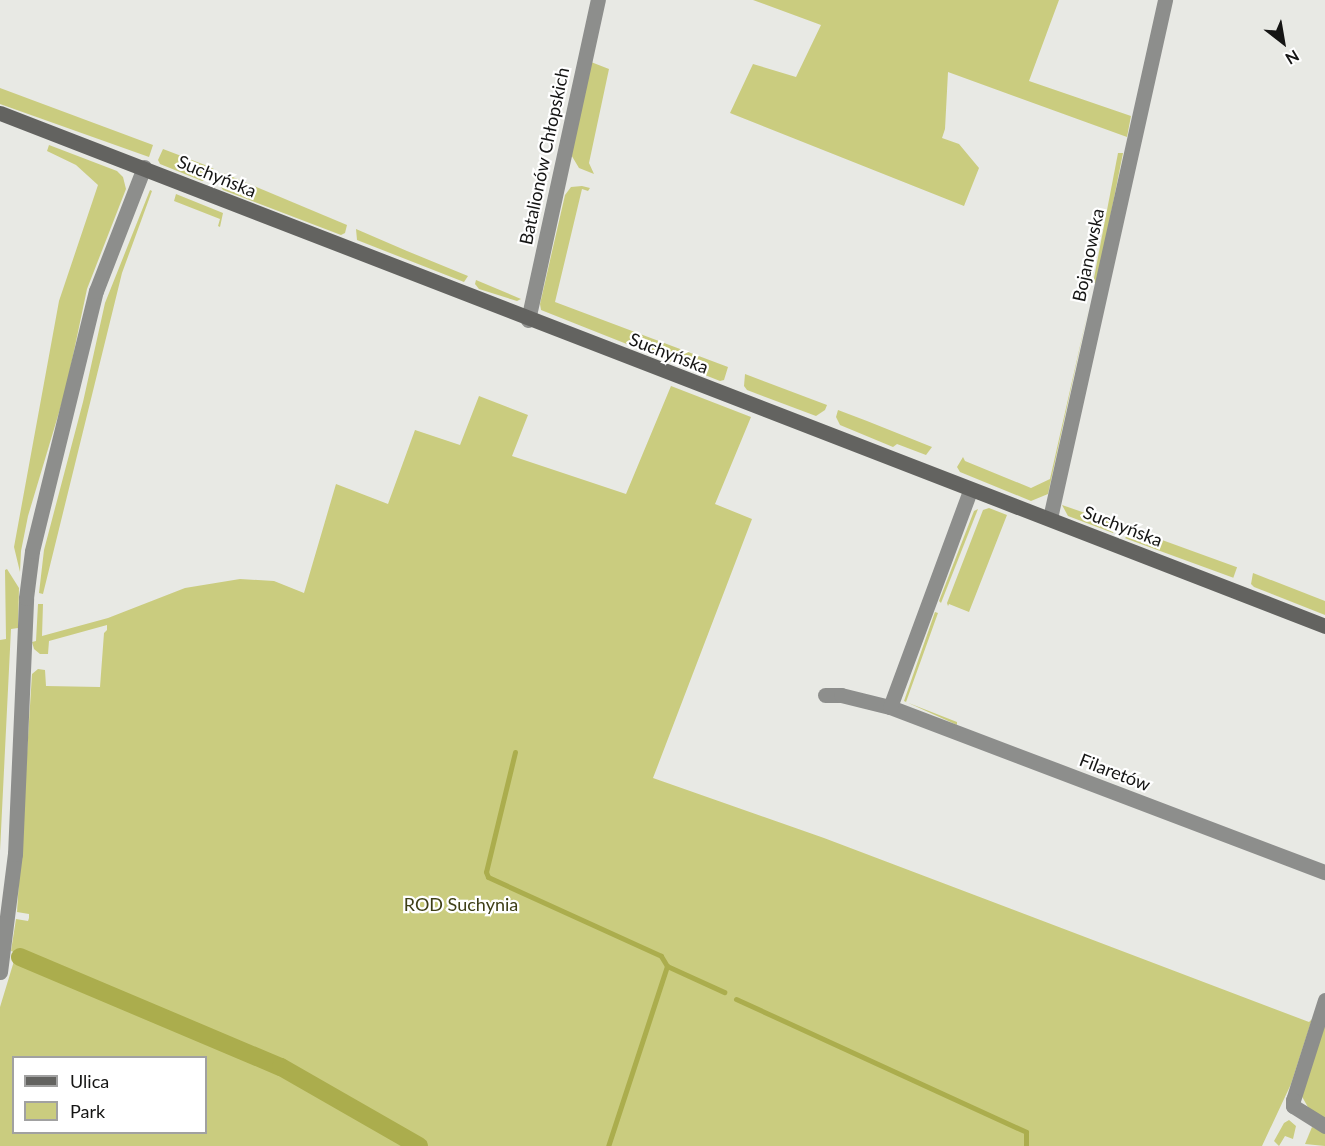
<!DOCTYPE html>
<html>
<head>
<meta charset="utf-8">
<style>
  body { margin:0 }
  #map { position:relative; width:1325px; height:1146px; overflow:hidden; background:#e8e9e4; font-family:Lato,sans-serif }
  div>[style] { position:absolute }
  .green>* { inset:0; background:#cacc7f; transform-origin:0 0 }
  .stream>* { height:5px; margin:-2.5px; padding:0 2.5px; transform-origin:2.5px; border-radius:2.5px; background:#abad4d }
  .canal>* { height:18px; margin:-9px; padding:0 9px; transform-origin:9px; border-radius:9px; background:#abad4d }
  .street>* { height:15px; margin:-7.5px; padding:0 7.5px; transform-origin:7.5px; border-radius:7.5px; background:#8d8e8c }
  .secondary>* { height:15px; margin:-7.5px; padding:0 7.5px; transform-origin:7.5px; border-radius:7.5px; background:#636360 }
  span { translate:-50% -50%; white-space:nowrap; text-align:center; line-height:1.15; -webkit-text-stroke:4.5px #fff; paint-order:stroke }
  .street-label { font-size:18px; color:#151514 }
  .park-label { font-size:18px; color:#3e3f16 }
  .legend { position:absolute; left:12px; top:1056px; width:195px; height:78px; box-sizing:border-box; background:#fff; border:2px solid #a1a1a1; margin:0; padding:8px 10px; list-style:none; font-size:18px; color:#151514 }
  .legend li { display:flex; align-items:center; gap:12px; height:30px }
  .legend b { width:30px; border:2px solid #a1a1a1 }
  .north { position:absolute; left:1253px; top:12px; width:60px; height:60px; -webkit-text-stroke:4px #fff; paint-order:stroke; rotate:149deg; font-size:16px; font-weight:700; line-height:24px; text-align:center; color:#151514 }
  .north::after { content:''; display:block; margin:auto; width:21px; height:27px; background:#151514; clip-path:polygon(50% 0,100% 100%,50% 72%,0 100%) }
</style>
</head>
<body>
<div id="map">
  <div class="green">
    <div style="clip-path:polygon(753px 0,1059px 0,1029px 81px,1131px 116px,1127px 137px,948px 72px,945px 129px,942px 138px,959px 144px,979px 168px,964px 206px,730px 113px,753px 64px,796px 77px,821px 25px)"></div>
    <div style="clip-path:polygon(591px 62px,609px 69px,589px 163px,594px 174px,579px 168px,570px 153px)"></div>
    <div style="clip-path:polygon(0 88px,153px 145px,149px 157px,0 104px)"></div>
    <div style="clip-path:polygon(49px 145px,117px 171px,123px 177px,126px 189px,87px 289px,66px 389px,28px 516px,21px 551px,20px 572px,14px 547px,59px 301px,98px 185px,76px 165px,47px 151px)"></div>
    <div style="clip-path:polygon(163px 149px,205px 165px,214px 169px,208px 179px,202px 181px,160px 164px,158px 160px)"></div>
    <div style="clip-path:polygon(1118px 153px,1123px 153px,1097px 283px,1093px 283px)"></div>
    <div style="clip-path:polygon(223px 173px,347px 225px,345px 233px,341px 235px,223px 190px,220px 186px)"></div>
    <div style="clip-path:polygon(582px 186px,590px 188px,588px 191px,582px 189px,555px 302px,728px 367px,724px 380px,720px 381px,541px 310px,540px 304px,565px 195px,571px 187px)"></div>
    <div style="clip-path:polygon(150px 190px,152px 191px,122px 273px,43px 594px,39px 593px,44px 550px,83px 402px,105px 303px)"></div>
    <div style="clip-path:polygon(176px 194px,223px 213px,220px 227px,218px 226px,220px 219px,174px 201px)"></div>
    <div style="clip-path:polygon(356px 229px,407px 251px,468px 276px,464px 282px,357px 240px)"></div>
    <div style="clip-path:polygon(476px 280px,521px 299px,517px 301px,479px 289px,475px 284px)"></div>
    <div style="clip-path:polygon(1089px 306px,1048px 494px,1031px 501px,960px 472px,957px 467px,963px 457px,965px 461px,1031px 488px,1050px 479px)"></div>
    <div style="clip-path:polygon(745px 374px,827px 405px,825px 410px,816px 416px,747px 390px,744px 386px)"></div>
    <div style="clip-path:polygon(671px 386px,751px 417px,715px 504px,752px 519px,653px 778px,824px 838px,1309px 1022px,1312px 1019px,1291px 1084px,1262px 1146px,424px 1146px,284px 1065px,11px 951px,16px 919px,28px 921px,29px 918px,29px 914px,17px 912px,32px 674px,38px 669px,45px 670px,46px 686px,100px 687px,104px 633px,107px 630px,107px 625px,49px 641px,48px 654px,40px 654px,34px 649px,32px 642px,36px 641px,38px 604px,43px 604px,42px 636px,108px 618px,185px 588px,240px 579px,274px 581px,304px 593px,336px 484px,388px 504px,415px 430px,460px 445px,479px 396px,528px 415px,512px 456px,626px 494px)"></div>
    <div style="clip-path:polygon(838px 410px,867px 421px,932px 447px,926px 455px,897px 444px,893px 447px,840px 425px,836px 417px)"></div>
    <div style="clip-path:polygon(1062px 505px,1117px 524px,1113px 533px,1068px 516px)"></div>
    <div style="clip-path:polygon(989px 508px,1007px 515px,969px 612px,949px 604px,948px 606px,947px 603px,983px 510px)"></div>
    <div style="clip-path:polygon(978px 509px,941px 603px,939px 601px,974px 511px)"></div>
    <div style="left:1129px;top:528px;width:115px;height:11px;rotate:20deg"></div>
    <div style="clip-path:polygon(7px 569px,19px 588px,18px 628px,11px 629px,0 851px,0 640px,6px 639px,5px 570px)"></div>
    <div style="clip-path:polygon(1253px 573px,1325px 601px,1325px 615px,1254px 587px,1251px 584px)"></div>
    <div style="clip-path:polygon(935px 612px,938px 613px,906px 702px,957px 722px,957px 725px,904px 701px)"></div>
    <div style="clip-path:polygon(evenodd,14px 961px,280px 1072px,409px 1146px,0 1146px,0 1007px,14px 961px,14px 1058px,206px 1058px,206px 1132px,14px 1132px,14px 1058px)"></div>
    <div style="clip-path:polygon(1325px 1017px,1325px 1121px,1309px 1109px,1300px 1093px)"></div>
    <div style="clip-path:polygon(1289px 1120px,1296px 1126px,1293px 1139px,1285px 1136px,1279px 1146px,1274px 1141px,1284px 1123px)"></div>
    <div style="clip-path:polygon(1312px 1127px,1325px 1133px,1325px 1146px,1305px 1144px)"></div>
  </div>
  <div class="stream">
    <div style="left:515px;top:752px;width:123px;rotate:103.6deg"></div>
    <div style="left:486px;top:872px;width:5px;rotate:68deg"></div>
    <div style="left:488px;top:877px;width:190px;rotate:24.5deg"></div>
    <div style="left:661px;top:956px;width:12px;rotate:59deg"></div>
    <div style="left:667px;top:966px;width:189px;rotate:108.1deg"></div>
    <div style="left:667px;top:966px;width:63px;rotate:24.5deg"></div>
    <div style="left:736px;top:999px;width:319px;rotate:24.6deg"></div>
    <div style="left:1026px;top:1132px;width:14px;rotate:90deg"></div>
  </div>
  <div class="canal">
    <div style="left:20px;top:957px;width:283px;rotate:22.9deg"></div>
    <div style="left:281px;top:1067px;width:159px;rotate:29.8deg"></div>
  </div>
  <div class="street">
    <div style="left:528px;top:320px;width:328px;rotate:-77.7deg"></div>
    <div style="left:1050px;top:518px;width:531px;rotate:-77.48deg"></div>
    <div style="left:825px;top:695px;width:16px"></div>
    <div style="left:841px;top:695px;width:50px;rotate:13.8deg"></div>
    <div style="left:890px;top:707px;width:465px;rotate:20.8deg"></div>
    <div style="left:890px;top:707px;width:230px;rotate:-69.7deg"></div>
    <div style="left:0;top:972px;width:119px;rotate:-82.8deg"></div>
    <div style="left:15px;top:854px;width:256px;rotate:-87.5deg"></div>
    <div style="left:26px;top:598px;width:47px;rotate:-82.7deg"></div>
    <div style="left:32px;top:551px;width:268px;rotate:-76.2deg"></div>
    <div style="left:96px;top:291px;width:133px;rotate:-68.8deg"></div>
    <div style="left:1325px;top:1000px;width:105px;rotate:107.7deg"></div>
    <div style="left:1293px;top:1100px;width:6px;rotate:90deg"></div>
    <div style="left:1293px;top:1106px;width:38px;rotate:32deg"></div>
  </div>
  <div class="secondary">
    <div style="left:0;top:113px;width:1421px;rotate:21.16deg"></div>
  </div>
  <div class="street-label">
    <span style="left:544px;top:156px;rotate:-78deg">Batalionów Chłopskich</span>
    <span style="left:217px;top:176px;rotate:22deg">Suchyńska</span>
    <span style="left:1088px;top:255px;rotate:-78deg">Bojanowska</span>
    <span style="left:669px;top:353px;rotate:21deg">Suchyńska</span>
    <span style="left:1123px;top:526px;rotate:21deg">Suchyńska</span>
    <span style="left:1115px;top:772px;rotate:21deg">Filaretów</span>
  </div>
  <div class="park-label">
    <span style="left:461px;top:904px">ROD Suchynia</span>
  </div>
  <ul class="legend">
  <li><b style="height:8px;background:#636360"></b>Ulica</li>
  <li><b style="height:16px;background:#cacc7f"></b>Park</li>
  </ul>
  <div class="north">N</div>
</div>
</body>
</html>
